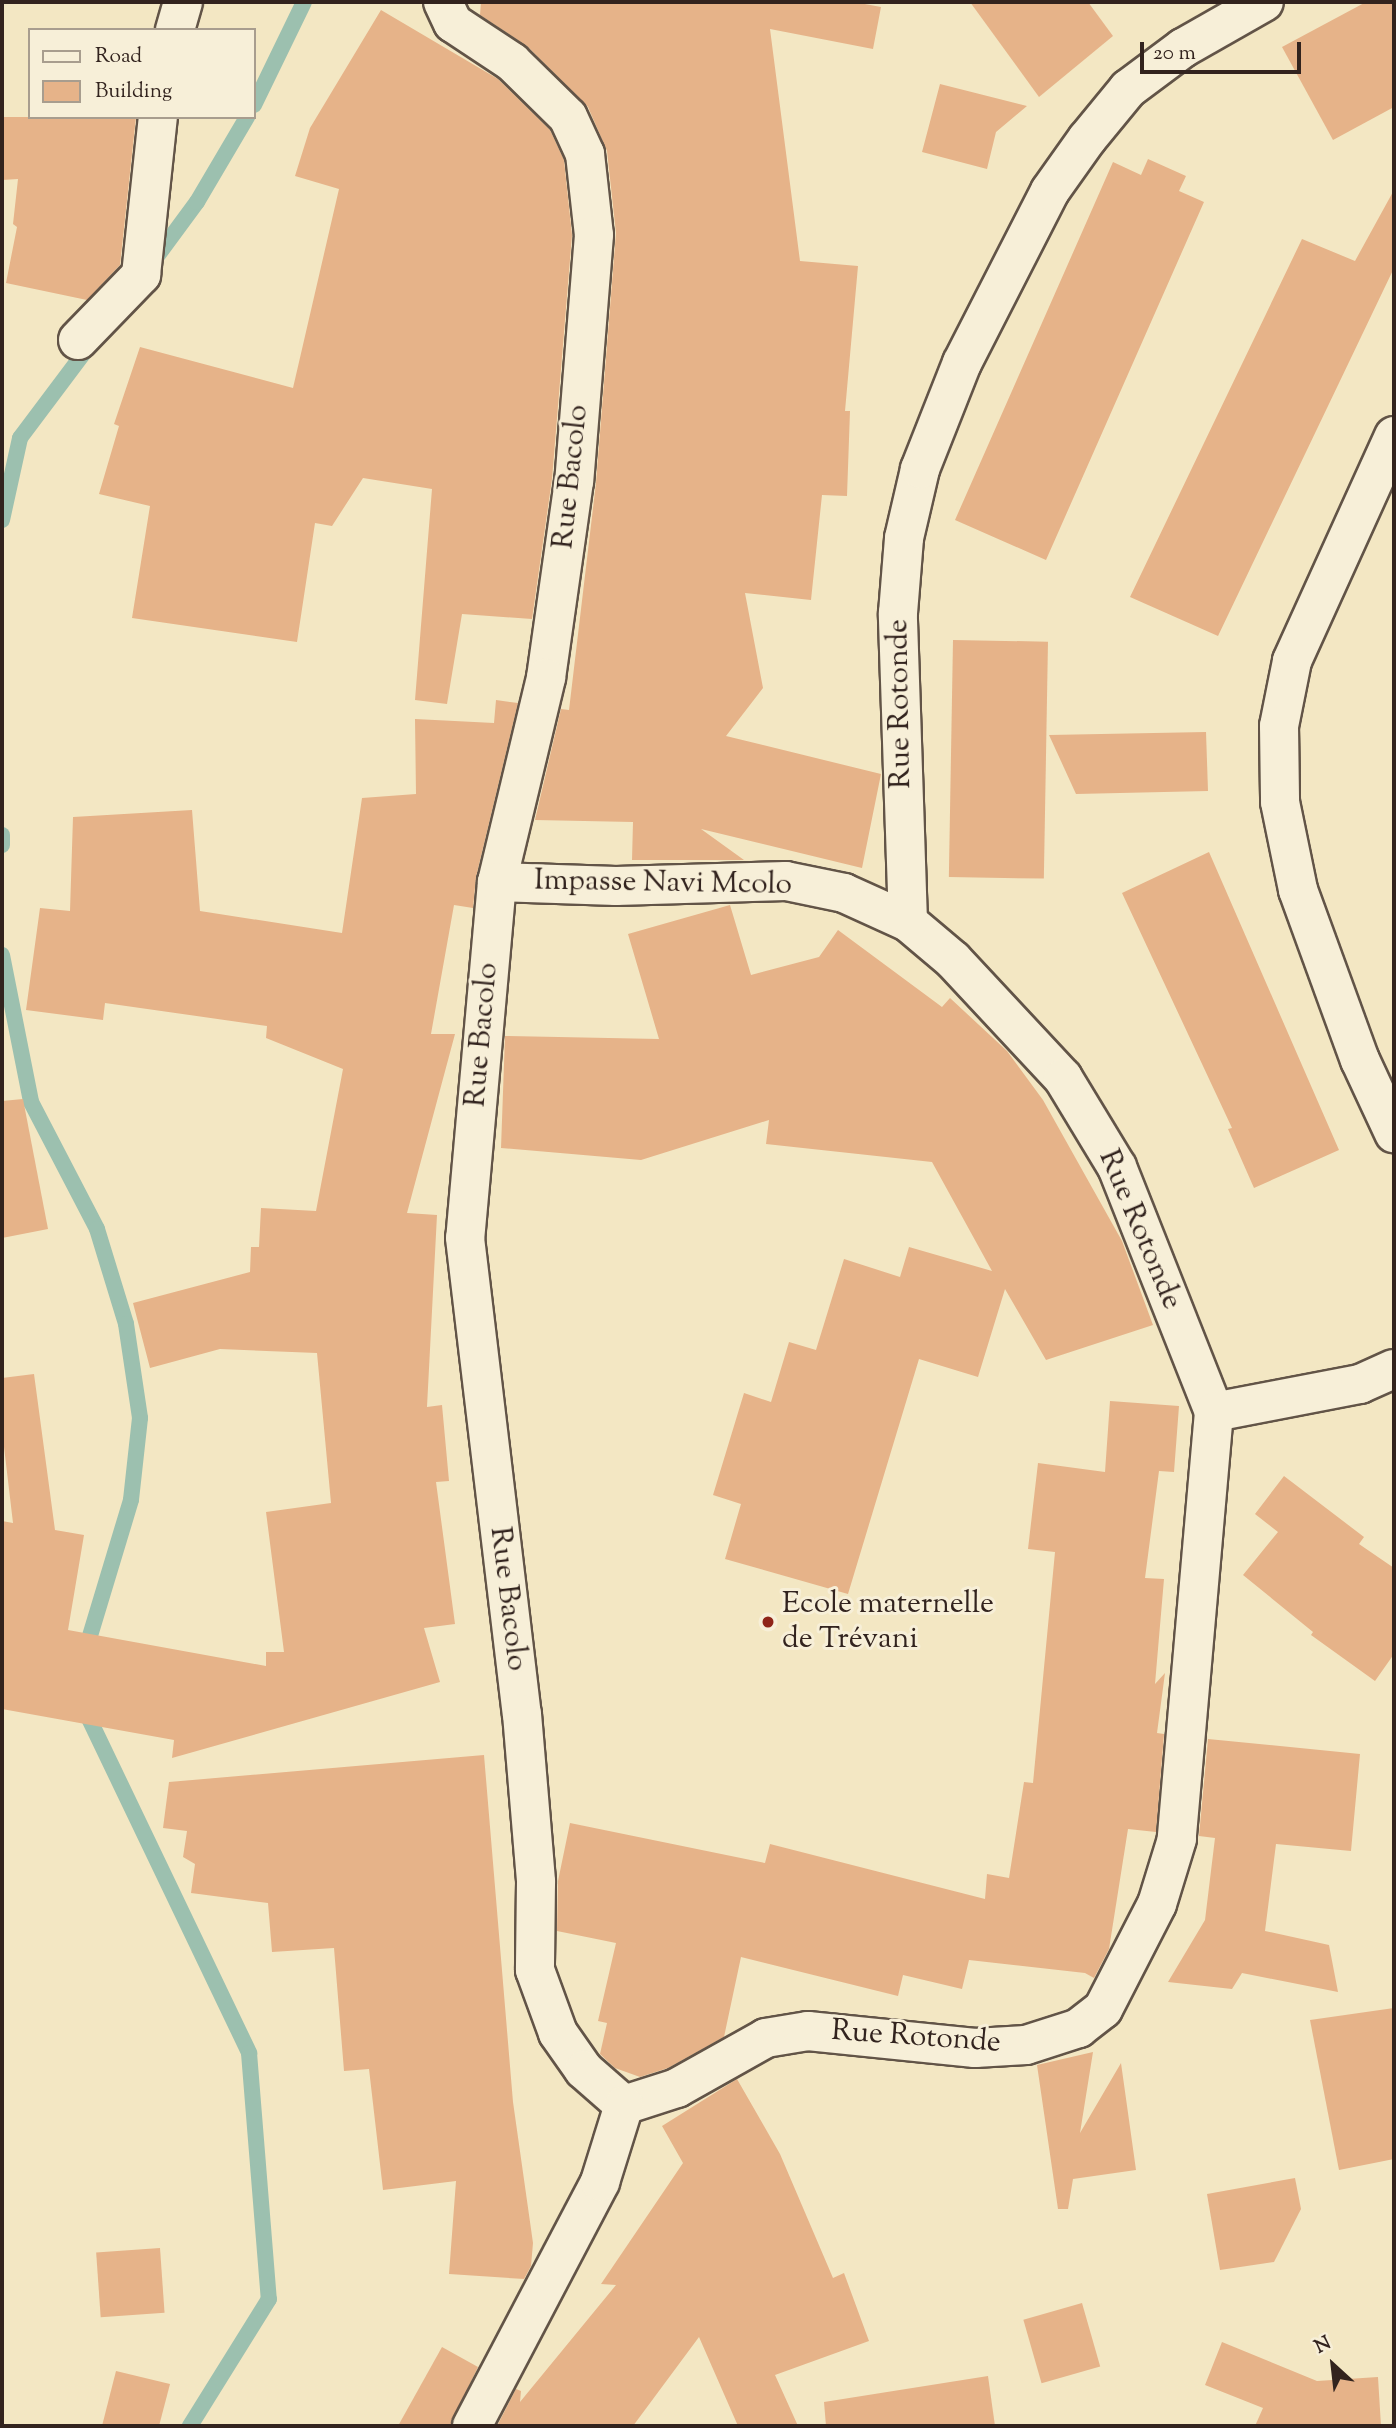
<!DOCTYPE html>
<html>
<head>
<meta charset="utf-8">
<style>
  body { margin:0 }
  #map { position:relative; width:1396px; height:2428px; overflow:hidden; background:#f3e7c3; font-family:"Sorts Mill Goudy",serif }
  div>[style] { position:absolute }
  .stream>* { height:16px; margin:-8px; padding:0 8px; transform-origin:8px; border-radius:8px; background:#9cc0af }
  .building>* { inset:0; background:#e6b389; transform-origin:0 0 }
  .roads { filter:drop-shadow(2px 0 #625447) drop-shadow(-2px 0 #625447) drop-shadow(0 2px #625447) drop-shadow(0 -2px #625447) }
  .minor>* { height:38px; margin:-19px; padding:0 19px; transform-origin:19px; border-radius:19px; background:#f7efd8 }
  .dots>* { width:19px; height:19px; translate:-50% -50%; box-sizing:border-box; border:4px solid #f7efd8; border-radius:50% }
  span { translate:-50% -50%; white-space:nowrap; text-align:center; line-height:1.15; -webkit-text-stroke:6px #f7efd8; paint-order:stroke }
  .street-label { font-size:30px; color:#32231e }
  .poi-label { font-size:30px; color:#32231e }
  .left { translate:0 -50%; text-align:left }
  .frame { position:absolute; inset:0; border:4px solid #32231e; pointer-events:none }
  .legend { position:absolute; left:28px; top:28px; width:228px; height:91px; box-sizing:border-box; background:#f7efd8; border:2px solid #a89d8e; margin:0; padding:9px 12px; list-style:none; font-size:21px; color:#32231e }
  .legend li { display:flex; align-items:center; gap:14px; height:35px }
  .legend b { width:35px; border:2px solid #a89d8e }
  .north { position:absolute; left:1298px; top:2330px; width:70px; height:70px; -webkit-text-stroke:5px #f7efd8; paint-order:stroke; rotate:333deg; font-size:19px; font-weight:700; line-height:28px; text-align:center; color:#32231e }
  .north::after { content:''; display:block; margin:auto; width:24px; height:32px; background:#32231e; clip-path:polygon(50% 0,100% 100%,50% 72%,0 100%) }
  .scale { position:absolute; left:1140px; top:42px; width:161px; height:32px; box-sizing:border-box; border:4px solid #32231e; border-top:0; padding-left:9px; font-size:21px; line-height:24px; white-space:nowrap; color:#32231e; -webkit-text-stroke:5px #f7efd8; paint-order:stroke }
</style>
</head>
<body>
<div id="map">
  <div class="stream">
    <div style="left:254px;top:105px;width:114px;rotate:-64.1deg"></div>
    <div style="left:152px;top:263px;width:76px;rotate:-53.6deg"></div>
    <div style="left:197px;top:202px;width:99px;rotate:-59.5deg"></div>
    <div style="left:2px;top:520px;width:84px;rotate:-77.6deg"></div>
    <div style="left:20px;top:438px;width:120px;rotate:-53.1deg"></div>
    <div style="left:2px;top:835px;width:10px;rotate:90deg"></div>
    <div style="left:2px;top:955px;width:150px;rotate:78.8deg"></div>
    <div style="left:31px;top:1102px;width:143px;rotate:62.5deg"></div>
    <div style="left:97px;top:1229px;width:99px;rotate:73deg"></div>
    <div style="left:126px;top:1324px;width:95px;rotate:81.5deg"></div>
    <div style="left:140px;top:1418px;width:82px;rotate:96.3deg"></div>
    <div style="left:131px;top:1500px;width:159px;rotate:106.8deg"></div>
    <div style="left:83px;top:1706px;width:385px;rotate:64.4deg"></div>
    <div style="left:249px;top:2053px;width:247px;rotate:85.4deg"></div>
    <div style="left:269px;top:2299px;width:150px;rotate:121.9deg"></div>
  </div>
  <div class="building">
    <div style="clip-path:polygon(481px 2px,854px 2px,881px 7px,873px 49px,770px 29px,800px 261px,858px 266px,845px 411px,850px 411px,847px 496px,822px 495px,811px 600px,745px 593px,763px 688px,726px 736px,881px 774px,862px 868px,701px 829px,744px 860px,632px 860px,633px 822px,535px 820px,561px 709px,569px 710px,596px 483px,616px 233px,607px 151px,588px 107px,527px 46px,480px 15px)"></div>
    <div style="clip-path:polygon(970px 2px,1088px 2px,1113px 36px,1039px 97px)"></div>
    <div style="clip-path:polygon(1366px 2px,1394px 2px,1394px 107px,1333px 140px,1282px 47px)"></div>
    <div style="clip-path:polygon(381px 10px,498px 79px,550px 130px,564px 160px,572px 235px,552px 479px,532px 619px,462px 614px,447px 704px,415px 700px,432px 489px,363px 478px,332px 526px,315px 523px,297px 642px,132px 618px,150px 506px,99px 494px,119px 426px,114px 424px,140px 347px,293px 388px,339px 189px,295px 176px,310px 128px)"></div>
    <div style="clip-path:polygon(940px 84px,1027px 106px,996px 132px,987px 169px,922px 152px)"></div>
    <div style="clip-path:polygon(2px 117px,136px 117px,120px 265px,87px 300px,6px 283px,17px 227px,13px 224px,18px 179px,2px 180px)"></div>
    <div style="clip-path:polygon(1148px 159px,1186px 176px,1179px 191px,1204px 202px,1046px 560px,955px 520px,1113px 162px,1141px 175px)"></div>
    <div style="clip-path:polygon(1394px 190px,1394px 268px,1218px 636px,1130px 597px,1302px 239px,1355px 261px)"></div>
    <div style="left:953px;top:640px;width:95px;height:237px;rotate:1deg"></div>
    <div style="clip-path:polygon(496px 700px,518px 703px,476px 877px,473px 908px,454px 905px,431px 1034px,455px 1034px,407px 1213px,437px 1215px,427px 1407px,442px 1405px,449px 1481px,436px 1482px,455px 1624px,424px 1628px,440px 1682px,172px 1758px,174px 1740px,2px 1709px,2px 1521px,13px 1523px,2px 1430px,2px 1378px,34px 1374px,55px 1530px,84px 1535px,68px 1630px,266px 1666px,266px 1652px,284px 1652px,266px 1512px,331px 1503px,317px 1353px,220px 1349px,150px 1368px,133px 1303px,250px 1272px,251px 1247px,259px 1247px,261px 1208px,316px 1211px,343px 1069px,266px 1038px,267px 1026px,105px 1003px,103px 1020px,26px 1010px,40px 908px,70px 911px,73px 817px,192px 810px,200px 911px,342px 933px,362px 798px,416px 794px,415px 719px,494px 723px)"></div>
    <div style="clip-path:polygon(1206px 732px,1208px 791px,1076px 794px,1049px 735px)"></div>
    <div style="clip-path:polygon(1209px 852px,1339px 1150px,1254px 1188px,1228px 1129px,1232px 1128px,1122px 893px)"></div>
    <div style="clip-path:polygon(730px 905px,751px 975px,819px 957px,838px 930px,942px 1007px,950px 998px,1007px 1051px,1043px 1100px,1122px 1241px,1153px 1325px,1046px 1360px,1005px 1289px,978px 1377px,919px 1359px,848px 1594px,725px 1559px,741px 1504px,713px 1495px,744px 1393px,771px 1402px,789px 1342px,816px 1350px,844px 1259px,900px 1277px,909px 1247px,992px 1271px,932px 1162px,766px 1144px,769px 1120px,641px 1160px,501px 1148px,505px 1036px,659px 1039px,628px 934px)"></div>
    <div style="clip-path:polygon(23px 1099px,48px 1229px,2px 1238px,2px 1101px)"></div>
    <div style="clip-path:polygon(1110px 1401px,1179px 1406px,1174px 1472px,1159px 1471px,1145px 1578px,1164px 1579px,1155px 1684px,1165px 1673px,1157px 1733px,1164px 1734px,1156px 1832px,1128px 1829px,1109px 1949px,1094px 1978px,1085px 1973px,969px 1960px,962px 1989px,903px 1975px,898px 1996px,741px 1957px,724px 2037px,668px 2068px,640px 2077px,615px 2068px,600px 2054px,607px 2023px,598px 2021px,616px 1943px,557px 1931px,558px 1881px,570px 1823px,765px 1863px,770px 1844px,985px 1899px,987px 1874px,1009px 1878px,1024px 1782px,1033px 1783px,1055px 1552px,1028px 1549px,1038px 1463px,1105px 1472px)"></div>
    <div style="clip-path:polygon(1284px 1476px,1364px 1537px,1359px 1544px,1394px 1568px,1394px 1654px,1375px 1681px,1311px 1635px,1313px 1632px,1243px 1575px,1278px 1532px,1255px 1514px)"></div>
    <div style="clip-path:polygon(1208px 1739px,1360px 1754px,1351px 1851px,1276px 1844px,1265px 1931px,1329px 1945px,1338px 1992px,1242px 1973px,1232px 1989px,1168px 1982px,1205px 1920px,1215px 1838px,1199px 1836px)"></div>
    <div style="clip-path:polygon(484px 1755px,513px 2102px,533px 2243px,531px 2266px,524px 2279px,449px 2274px,456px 2181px,383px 2190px,369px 2069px,344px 2071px,334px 1948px,272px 1952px,268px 1903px,191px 1893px,195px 1864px,183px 1857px,187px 1831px,163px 1828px,169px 1782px)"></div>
    <div style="clip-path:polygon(1394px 2008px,1394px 2159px,1339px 2170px,1310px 2020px)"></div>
    <div style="clip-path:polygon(1093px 2052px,1080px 2133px,1121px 2063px,1136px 2170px,1073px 2179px,1068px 2209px,1058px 2209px,1037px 2065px)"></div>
    <div style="clip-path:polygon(737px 2079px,780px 2154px,833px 2278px,844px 2273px,869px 2341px,775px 2375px,798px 2426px,738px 2426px,699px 2337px,633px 2426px,497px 2426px,516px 2389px,521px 2391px,520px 2402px,616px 2285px,601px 2284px,683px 2163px,662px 2126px)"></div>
    <div style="clip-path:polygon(1295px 2178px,1301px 2209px,1274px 2262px,1220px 2270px,1207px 2194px)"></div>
    <div style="left:160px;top:2248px;width:65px;height:64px;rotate:86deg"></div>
    <div style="left:1082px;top:2303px;width:66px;height:61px;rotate:74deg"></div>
    <div style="clip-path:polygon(1222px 2342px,1317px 2381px,1378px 2377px,1381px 2426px,1255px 2426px,1263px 2408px,1205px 2385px)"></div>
    <div style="clip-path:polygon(442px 2347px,478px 2367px,450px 2426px,398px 2426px)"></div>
    <div style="clip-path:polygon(116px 2371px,170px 2384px,159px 2426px,102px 2426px)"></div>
    <div style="clip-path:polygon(988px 2376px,995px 2426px,826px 2426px,824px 2402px)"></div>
  </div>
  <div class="roads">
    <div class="minor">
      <div style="left:443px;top:2px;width:23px;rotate:65deg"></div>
      <div style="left:453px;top:23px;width:71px;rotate:33.5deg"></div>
      <div style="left:512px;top:62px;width:78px;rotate:44.5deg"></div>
      <div style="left:568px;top:117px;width:41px;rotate:65.3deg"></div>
      <div style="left:585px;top:154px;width:81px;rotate:83.7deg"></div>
      <div style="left:594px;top:235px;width:247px;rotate:94.6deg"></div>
      <div style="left:574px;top:481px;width:199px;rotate:98.1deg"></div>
      <div style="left:546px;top:678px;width:210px;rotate:103.5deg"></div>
      <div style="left:497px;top:882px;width:357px;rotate:95.1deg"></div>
      <div style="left:465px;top:1238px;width:479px;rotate:83.2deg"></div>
      <div style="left:522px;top:1714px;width:169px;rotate:85.2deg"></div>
      <div style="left:536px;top:1882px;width:88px;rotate:90.7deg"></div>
      <div style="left:535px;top:1970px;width:67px;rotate:69.9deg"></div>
      <div style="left:558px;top:2033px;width:45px;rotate:54.9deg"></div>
      <div style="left:584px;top:2070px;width:53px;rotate:41.2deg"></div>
      <div style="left:175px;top:30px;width:29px;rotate:-74deg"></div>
      <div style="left:78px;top:340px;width:91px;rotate:-45.9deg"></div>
      <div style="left:141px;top:275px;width:159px;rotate:-83.9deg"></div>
      <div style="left:1394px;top:436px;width:247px;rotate:114.4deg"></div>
      <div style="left:1292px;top:661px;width:66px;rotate:101.3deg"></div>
      <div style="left:1279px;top:726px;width:76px;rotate:89.2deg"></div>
      <div style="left:1280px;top:802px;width:90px;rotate:78.4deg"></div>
      <div style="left:1298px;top:890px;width:181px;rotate:70deg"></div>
      <div style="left:1360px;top:1060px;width:81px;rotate:65deg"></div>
      <div style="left:497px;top:882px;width:119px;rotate:1.9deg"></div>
      <div style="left:616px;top:886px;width:170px;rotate:-1.7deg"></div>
      <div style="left:786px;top:881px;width:59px;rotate:11.7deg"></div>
      <div style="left:844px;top:893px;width:70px;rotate:24.4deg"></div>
      <div style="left:908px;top:922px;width:59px;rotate:40.2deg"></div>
      <div style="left:953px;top:960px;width:161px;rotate:47deg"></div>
      <div style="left:1063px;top:1078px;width:104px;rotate:58.8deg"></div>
      <div style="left:1117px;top:1167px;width:264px;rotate:68.4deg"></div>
      <div style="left:1214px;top:1412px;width:429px;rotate:95deg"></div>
      <div style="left:1177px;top:1839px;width:68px;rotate:107.1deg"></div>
      <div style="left:1157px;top:1904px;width:118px;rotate:117.2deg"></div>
      <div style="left:1103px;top:2009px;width:31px;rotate:142deg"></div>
      <div style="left:1079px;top:2028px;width:56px;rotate:162.2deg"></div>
      <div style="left:1026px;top:2045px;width:51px;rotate:176.6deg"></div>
      <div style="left:975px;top:2048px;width:168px;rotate:-174.2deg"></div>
      <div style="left:808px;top:2031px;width:43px;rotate:170.5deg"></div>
      <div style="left:766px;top:2038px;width:102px;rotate:150.7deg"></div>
      <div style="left:677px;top:2088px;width:56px;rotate:162.2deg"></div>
      <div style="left:908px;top:922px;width:309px;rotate:-91.9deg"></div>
      <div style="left:898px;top:613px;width:75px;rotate:-85.4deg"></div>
      <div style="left:904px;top:538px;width:71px;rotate:-76.9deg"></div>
      <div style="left:920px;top:469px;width:114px;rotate:-68.4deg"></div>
      <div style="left:962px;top:363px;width:193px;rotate:-62.9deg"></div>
      <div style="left:1050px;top:191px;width:64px;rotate:-54.6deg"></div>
      <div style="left:1087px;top:139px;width:65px;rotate:-50.6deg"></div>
      <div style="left:1128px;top:89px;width:69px;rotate:-36.7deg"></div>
      <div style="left:1183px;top:48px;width:93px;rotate:-29.6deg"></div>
      <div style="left:1214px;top:1412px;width:149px;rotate:-10.9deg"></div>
      <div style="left:1360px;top:1384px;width:37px;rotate:-24deg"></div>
      <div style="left:472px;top:2426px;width:276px;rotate:-62.3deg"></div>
      <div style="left:600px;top:2182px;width:81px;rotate:-72.7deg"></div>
    </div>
  </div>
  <div class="dots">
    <div style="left:768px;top:1622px;background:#8f2418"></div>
  </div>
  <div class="street-label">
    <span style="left:572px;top:477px;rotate:-84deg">Rue Bacolo</span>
    <span style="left:901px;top:704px;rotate:-91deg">Rue Rotonde</span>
    <span style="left:663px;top:884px;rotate:1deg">Impasse Navi Mcolo</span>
    <span style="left:483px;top:1035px;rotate:-85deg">Rue Bacolo</span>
    <span style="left:1139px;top:1230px;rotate:67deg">Rue Rotonde</span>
    <span style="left:507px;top:1599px;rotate:83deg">Rue Bacolo</span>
    <span style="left:916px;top:2038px;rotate:4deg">Rue Rotonde</span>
  </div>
  <div class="poi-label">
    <span class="left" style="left:782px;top:1622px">Ecole maternelle<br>de Trévani</span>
  </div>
  <div class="frame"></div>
  <ul class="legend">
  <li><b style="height:9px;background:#f7efd8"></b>Road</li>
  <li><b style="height:19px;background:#e6b389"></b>Building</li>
  </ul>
  <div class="north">N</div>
  <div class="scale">20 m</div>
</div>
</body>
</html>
